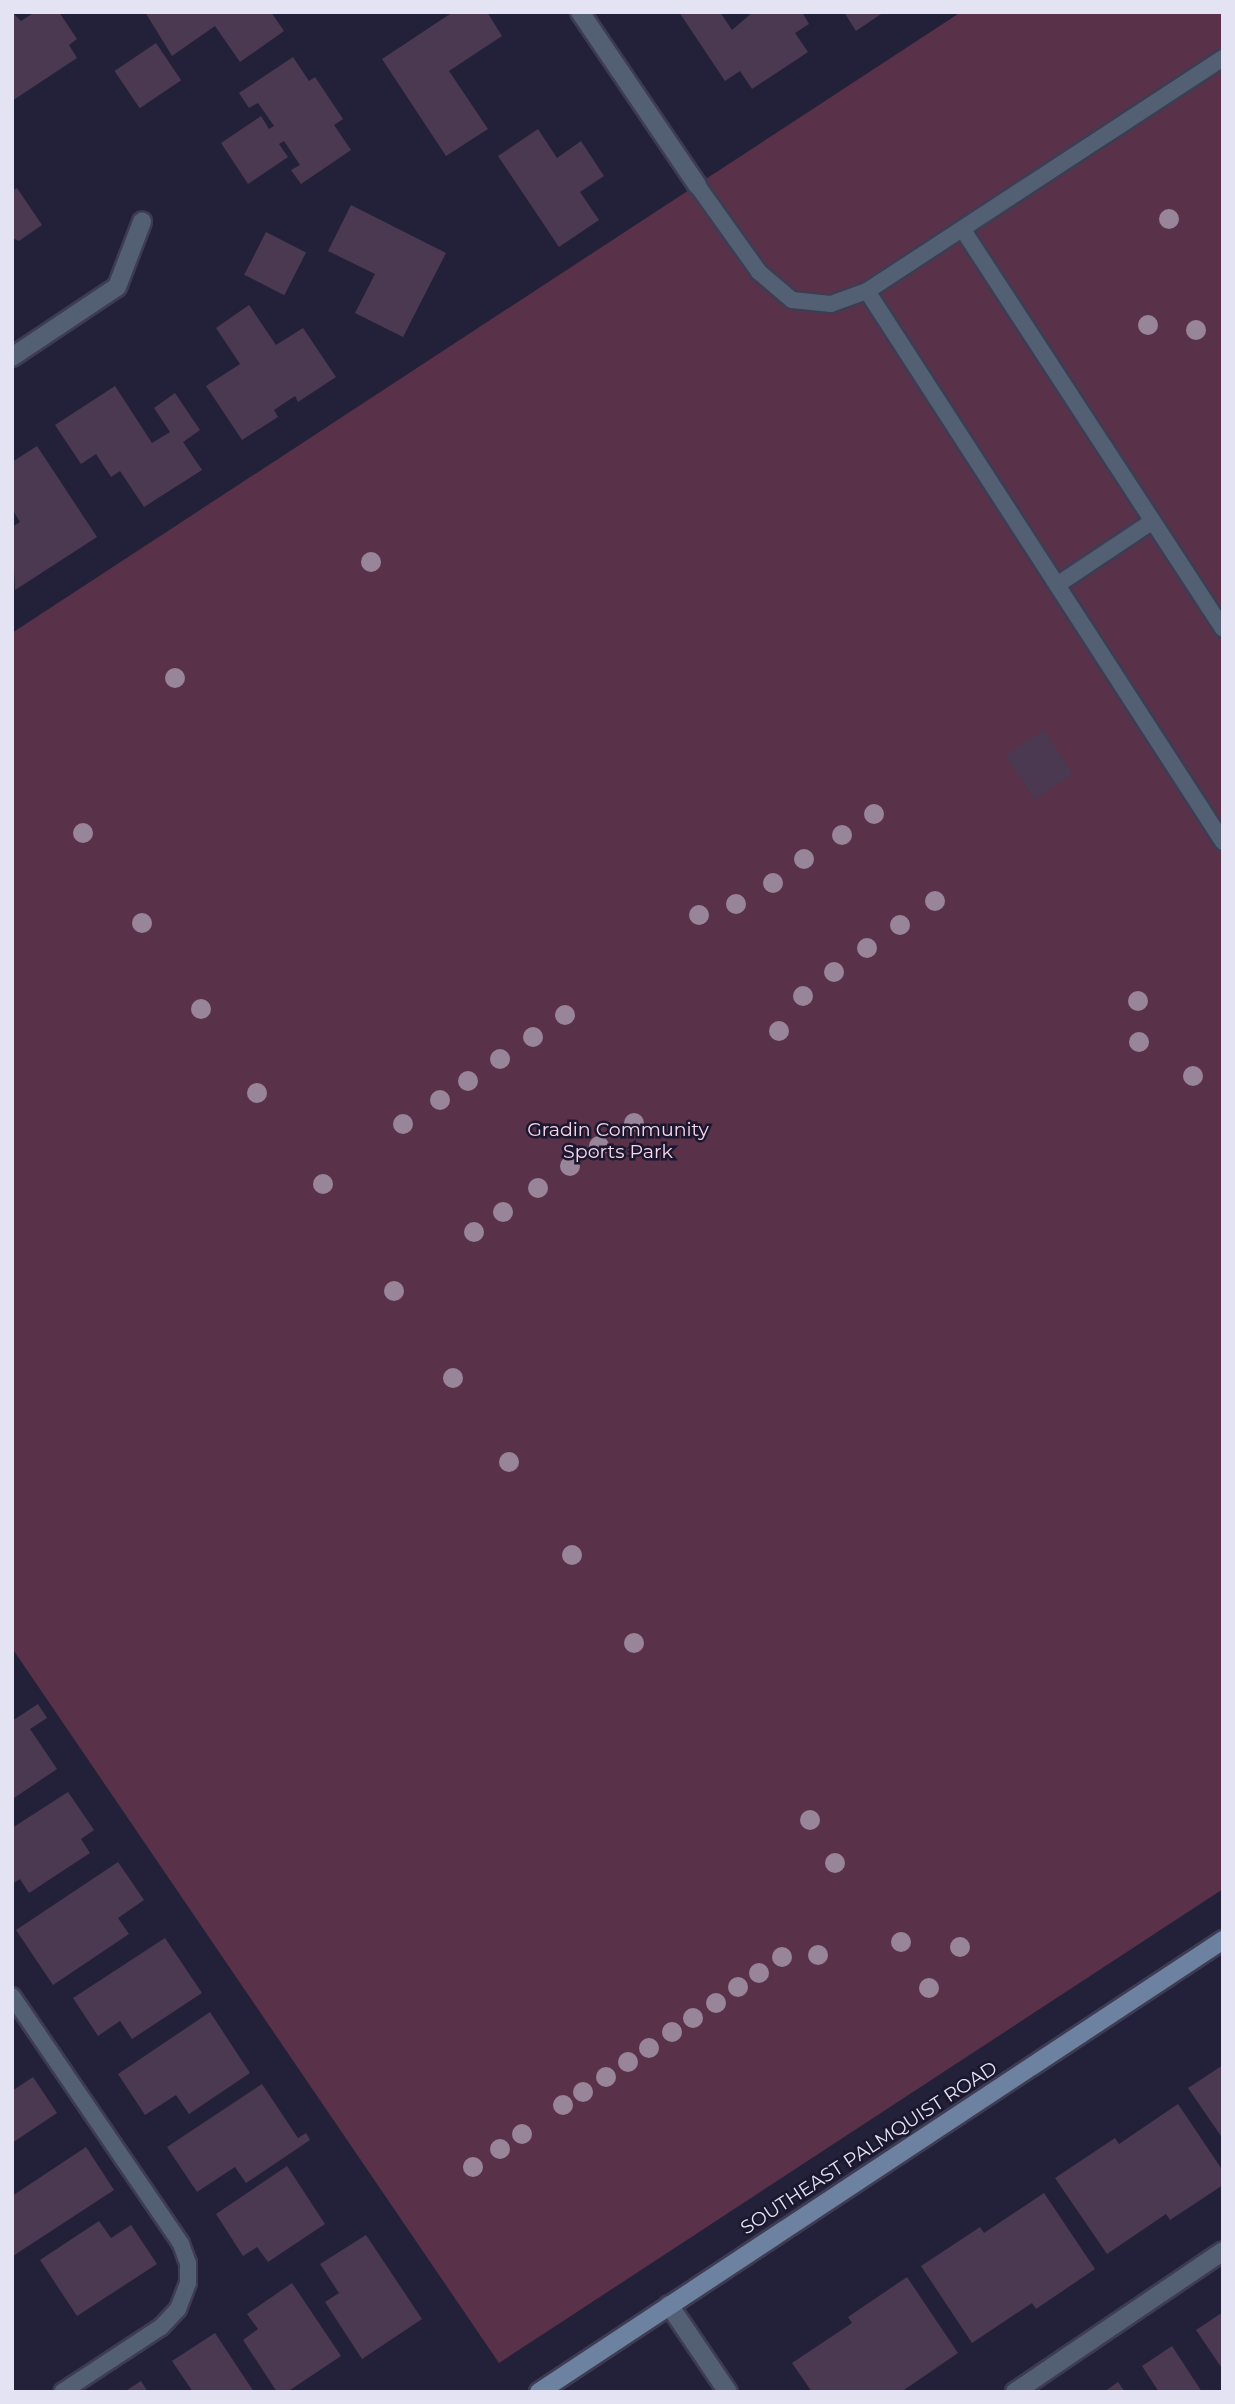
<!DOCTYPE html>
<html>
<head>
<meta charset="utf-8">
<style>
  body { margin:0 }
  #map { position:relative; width:1235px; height:2404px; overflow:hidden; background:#232139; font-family:Montserrat,sans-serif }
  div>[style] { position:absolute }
  .green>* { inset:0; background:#593249 }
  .building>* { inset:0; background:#4a3951; transform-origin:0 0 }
  .roads { filter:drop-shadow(2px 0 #3e3c53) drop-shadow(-2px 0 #3e3c53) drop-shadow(0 2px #3e3c53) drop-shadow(0 -2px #3e3c53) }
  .service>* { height:16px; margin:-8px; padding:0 8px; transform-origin:8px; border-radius:8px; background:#536074 }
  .minor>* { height:18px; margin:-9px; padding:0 9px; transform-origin:9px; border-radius:9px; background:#536074 }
  .secondary>* { height:18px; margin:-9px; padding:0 9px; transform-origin:9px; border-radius:9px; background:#6d82a1 }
  .trees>* { width:20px; height:20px; margin:-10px; border-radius:50%; background:#988599 }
  span { translate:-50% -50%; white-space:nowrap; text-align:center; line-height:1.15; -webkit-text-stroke:5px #1a172f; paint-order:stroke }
  .park-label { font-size:19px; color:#f8d6e8 }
  .street-label { font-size:19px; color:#e3e3f4 }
  .frame { position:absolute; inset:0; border:14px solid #e3e3f4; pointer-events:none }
</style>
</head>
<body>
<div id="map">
  <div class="green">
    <div style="clip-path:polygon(961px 12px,1223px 12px,1223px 1889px,499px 2363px,12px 1648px,12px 633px)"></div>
  </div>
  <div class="building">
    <div style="clip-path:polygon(12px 12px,21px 21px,35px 12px,59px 12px,77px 39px,69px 45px,77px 58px,12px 101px)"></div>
    <div style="clip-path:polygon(145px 12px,271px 12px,284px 31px,240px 62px,215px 26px,172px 56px)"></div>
    <div style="clip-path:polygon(453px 12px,487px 12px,502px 36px,449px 71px,488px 129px,446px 156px,382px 59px)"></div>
    <div style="clip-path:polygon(679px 12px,720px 12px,732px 30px,753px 12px,802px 12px,809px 24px,795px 33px,808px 52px,752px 89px,740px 71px,725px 81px)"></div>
    <div style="clip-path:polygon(844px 12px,884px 12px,856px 31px)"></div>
    <div style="left:156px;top:43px;width:45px;height:50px;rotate:56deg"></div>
    <div style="clip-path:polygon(293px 57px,309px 81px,315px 77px,343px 119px,334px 125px,351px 150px,301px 184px,291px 170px,300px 165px,284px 141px,279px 144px,288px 157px,248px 184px,221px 143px,261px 116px,269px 129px,274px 126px,258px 103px,249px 108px,239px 93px)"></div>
    <div style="clip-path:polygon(538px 129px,557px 158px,581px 141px,604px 176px,580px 192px,599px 220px,559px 247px,498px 156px)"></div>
    <div style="clip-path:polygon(17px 188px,42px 225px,19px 241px,12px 238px,12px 191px)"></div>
    <div style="clip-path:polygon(351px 205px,446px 253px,403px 337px,355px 313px,375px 274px,328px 251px)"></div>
    <div style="left:266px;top:232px;width:45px;height:48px;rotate:27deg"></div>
    <div style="clip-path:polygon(249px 305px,276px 345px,303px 328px,336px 377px,298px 402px,295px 396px,274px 410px,278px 417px,242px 440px,206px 386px,240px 364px,216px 328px)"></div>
    <div style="clip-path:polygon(115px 386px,152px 443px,170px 432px,154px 408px,175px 393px,200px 430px,183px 442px,202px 470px,144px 507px,120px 471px,111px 477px,96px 454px,81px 464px,55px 425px)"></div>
    <div style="clip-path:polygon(37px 446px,97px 537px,15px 590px,12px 527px,20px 522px,12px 509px,12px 462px)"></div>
    <div style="left:1044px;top:730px;width:53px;height:46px;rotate:57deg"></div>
    <div style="clip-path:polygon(38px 1704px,47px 1718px,30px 1729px,57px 1769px,14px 1798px,12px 1721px)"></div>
    <div style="clip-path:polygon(68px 1792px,94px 1830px,81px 1839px,90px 1853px,29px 1893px,20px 1879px,12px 1884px,12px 1828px)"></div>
    <div style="clip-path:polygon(118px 1862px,144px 1900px,118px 1918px,129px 1934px,53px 1985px,16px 1930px)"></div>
    <div style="clip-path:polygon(165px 1938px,202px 1993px,132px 2039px,120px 2021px,98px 2036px,73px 1998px)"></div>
    <div style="clip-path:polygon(210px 2012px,250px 2073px,189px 2114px,176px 2095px,145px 2115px,118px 2074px)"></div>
    <div style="clip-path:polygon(1223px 2065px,1223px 2139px,1188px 2088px)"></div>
    <div style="clip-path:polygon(33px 2077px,57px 2113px,12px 2143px,12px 2091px)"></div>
    <div style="clip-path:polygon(262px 2084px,298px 2138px,306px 2133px,310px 2140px,246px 2183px,235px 2167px,197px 2192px,167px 2147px)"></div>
    <div style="clip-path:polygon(1178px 2104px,1223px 2171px,1223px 2185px,1170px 2220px,1166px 2214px,1107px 2254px,1055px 2178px,1115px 2138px,1119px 2144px)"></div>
    <div style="clip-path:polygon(86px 2147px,114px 2190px,13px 2256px,12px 2196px)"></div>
    <div style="clip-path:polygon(287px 2166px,325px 2224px,268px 2262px,257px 2247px,243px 2256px,216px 2214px)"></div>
    <div style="clip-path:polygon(1044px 2193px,1095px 2269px,1036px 2309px,1032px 2303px,972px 2343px,921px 2266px,980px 2227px,984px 2233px)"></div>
    <div style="clip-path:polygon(99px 2221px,111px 2238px,131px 2225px,157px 2264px,77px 2316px,40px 2260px)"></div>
    <div style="clip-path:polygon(366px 2235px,422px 2319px,362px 2359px,325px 2302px,339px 2293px,320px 2264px)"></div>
    <div style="clip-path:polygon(907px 2277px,958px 2353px,901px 2392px,812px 2392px,792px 2363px,852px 2323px,848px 2317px)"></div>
    <div style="clip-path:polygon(292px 2283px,341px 2356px,287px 2392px,277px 2392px,243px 2340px,258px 2329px,247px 2314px)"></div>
    <div style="clip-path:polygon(1223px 2312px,1223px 2370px,1196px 2330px)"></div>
    <div style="clip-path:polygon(215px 2333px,254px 2392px,193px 2392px,172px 2361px)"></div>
    <div style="clip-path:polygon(1172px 2346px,1202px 2392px,1159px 2392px,1142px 2366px)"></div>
    <div style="clip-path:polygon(141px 2381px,148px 2392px,124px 2392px)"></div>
    <div style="clip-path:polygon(1118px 2382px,1125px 2392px,1104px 2392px)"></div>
  </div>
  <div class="roads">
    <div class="service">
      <div style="left:1223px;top:58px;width:425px;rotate:146.8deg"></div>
      <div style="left:867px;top:291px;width:656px;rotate:57.13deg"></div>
      <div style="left:697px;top:185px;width:107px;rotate:54.5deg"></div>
      <div style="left:759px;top:272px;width:43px;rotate:40.3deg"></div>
      <div style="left:792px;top:300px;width:39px;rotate:6deg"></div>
      <div style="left:831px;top:304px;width:38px;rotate:-20deg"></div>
      <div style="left:963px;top:230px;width:476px;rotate:56.9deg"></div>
      <div style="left:1057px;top:585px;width:115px;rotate:-33.7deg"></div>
      <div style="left:12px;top:1996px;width:300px;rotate:55.7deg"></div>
      <div style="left:181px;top:2244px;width:20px;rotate:70deg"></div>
      <div style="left:188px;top:2263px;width:20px;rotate:90deg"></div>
      <div style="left:188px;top:2283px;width:28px;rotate:111deg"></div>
      <div style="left:178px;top:2309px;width:25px;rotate:133deg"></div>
      <div style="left:161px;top:2327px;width:118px;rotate:146.7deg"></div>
    </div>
    <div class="minor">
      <div style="left:580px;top:12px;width:209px;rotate:55.9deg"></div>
      <div style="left:12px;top:357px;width:126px;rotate:-33.7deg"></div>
      <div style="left:117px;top:287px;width:70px;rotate:-69deg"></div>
      <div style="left:669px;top:2305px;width:105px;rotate:55.9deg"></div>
      <div style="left:1015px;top:2392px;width:251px;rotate:-34.1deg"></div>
    </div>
    <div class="secondary">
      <div style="left:539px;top:2392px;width:820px;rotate:-33.46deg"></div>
    </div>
  </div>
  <div class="trees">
    <div style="left:1169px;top:219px"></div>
    <div style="left:1148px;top:325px"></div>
    <div style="left:1196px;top:330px"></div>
    <div style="left:371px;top:562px"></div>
    <div style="left:175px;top:678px"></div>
    <div style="left:874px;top:814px"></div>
    <div style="left:83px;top:833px"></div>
    <div style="left:842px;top:835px"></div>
    <div style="left:804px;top:859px"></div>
    <div style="left:773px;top:883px"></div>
    <div style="left:935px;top:901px"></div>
    <div style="left:736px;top:904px"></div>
    <div style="left:699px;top:915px"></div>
    <div style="left:142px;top:923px"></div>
    <div style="left:900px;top:925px"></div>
    <div style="left:867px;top:948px"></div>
    <div style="left:834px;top:972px"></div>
    <div style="left:803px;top:996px"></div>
    <div style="left:1138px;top:1001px"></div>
    <div style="left:201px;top:1009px"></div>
    <div style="left:565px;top:1015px"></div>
    <div style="left:779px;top:1031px"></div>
    <div style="left:533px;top:1037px"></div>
    <div style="left:1139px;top:1042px"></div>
    <div style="left:500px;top:1059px"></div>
    <div style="left:1193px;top:1076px"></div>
    <div style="left:468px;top:1081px"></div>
    <div style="left:257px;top:1093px"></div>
    <div style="left:440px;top:1100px"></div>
    <div style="left:634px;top:1123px"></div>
    <div style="left:403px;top:1124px"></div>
    <div style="left:599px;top:1146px"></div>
    <div style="left:570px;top:1166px"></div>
    <div style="left:323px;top:1184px"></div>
    <div style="left:538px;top:1188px"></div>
    <div style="left:503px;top:1212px"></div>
    <div style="left:474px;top:1232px"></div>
    <div style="left:394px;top:1291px"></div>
    <div style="left:453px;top:1378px"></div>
    <div style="left:509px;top:1462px"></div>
    <div style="left:572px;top:1555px"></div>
    <div style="left:634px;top:1643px"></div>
    <div style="left:810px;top:1820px"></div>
    <div style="left:835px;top:1863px"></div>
    <div style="left:901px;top:1942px"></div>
    <div style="left:960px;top:1947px"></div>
    <div style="left:818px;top:1955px"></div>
    <div style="left:782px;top:1957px"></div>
    <div style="left:759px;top:1973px"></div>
    <div style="left:738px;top:1987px"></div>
    <div style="left:929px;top:1988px"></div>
    <div style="left:716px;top:2003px"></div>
    <div style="left:693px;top:2018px"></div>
    <div style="left:672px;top:2032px"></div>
    <div style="left:649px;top:2048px"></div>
    <div style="left:628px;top:2062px"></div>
    <div style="left:606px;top:2077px"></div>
    <div style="left:583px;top:2092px"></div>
    <div style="left:563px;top:2105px"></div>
    <div style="left:522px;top:2134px"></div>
    <div style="left:500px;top:2149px"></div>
    <div style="left:473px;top:2167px"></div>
  </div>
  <div class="park-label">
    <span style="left:618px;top:1141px">Gradin Community<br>Sports Park</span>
  </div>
  <div class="street-label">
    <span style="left:869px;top:2148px;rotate:-33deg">SOUTHEAST PALMQUIST ROAD</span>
  </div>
  <div class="frame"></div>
</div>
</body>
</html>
